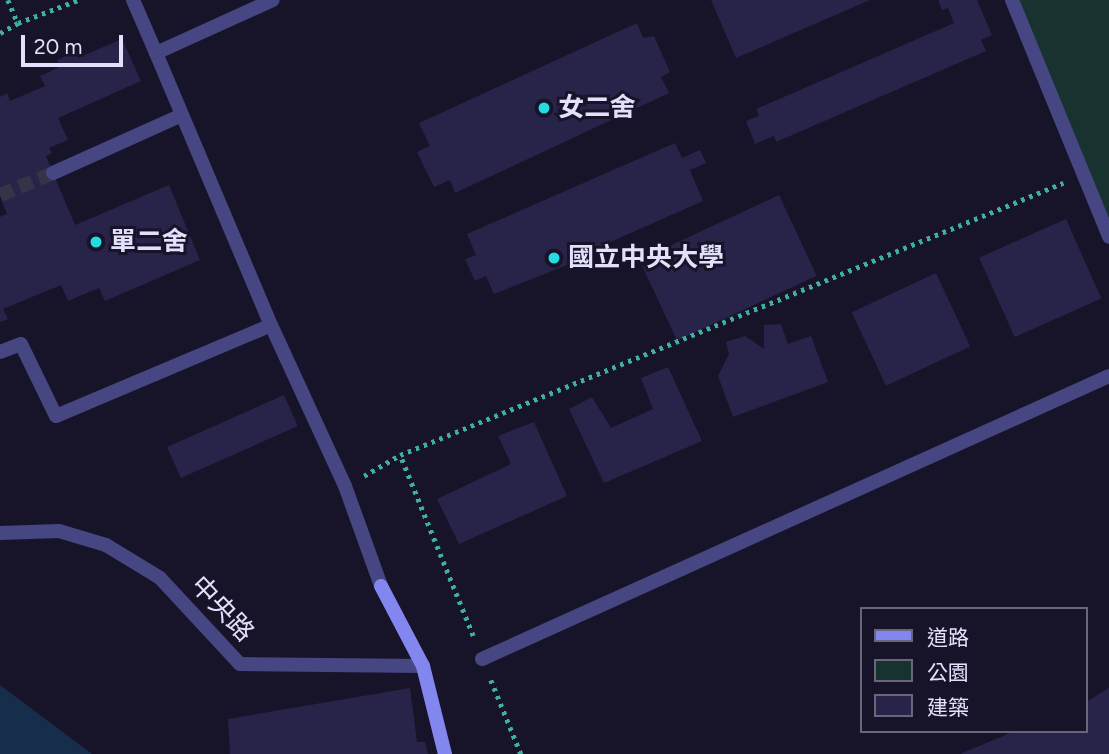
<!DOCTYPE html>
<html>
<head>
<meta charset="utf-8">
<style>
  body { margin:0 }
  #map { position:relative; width:1109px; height:754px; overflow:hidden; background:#171429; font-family:Figtree,"Noto Sans TC",sans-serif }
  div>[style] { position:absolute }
  .green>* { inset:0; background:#183230 }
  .water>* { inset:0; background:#162d4b }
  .building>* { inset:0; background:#282348; transform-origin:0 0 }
  .street-tunnel>* { height:14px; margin-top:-7px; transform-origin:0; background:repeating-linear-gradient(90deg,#353348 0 14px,transparent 0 21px) }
  .path>* { height:4.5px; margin-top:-2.25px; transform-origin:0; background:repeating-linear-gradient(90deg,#40afa2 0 3.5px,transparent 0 8.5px) }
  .street>* { height:14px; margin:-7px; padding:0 7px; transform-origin:7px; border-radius:7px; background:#454682 }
  .secondary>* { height:14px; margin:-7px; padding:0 7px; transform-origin:7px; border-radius:7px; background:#8386ef }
  .dots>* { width:19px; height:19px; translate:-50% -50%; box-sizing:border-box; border:4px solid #171429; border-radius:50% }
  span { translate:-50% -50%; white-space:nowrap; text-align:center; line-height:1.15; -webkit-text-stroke:6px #171429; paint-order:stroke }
  .poi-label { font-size:26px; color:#e2e0fb; font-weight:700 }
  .left { translate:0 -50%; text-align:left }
  .street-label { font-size:26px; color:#e2e0fb }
  .legend { position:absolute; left:860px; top:607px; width:228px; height:126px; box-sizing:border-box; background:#171429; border:2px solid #68667d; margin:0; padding:9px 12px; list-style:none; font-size:21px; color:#e2e0fb }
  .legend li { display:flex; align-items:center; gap:14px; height:35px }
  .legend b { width:35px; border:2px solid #68667d }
  .scale { position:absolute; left:21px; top:35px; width:102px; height:32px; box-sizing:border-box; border:4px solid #e2e0fb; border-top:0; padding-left:9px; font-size:21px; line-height:24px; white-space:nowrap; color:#e2e0fb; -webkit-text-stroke:5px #171429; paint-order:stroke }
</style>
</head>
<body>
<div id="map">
  <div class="green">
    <div style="clip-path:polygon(1010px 0,1109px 0,1109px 240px)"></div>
  </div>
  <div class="water">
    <div style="clip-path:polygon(0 685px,92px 754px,0 754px)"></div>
  </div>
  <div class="building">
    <div style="clip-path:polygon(711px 0,870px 0,736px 58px)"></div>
    <div style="clip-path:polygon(938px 0,977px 0,992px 35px,981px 40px,986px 51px,776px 142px,774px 136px,755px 144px,746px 121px,759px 116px,756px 109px,954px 23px,948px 8px,942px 10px)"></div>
    <div style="clip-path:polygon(637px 23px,643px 38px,654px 36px,670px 72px,661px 77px,669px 93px,455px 193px,450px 180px,434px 187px,417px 152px,430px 146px,419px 123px)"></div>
    <div style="clip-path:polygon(122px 39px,141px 81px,58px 118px,68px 140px,49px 148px,52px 153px,46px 156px,75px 225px,169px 185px,200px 260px,105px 301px,99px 288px,68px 301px,61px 285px,3px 309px,8px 319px,0 322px,0 217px,7px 214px,0 196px,0 97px,7px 93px,10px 101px,45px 86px,40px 76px,60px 67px,57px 60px,76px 51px,78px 58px)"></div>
    <div style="clip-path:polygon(675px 143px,682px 158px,700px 150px,706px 163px,690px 170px,703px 201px,590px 251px,592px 255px,494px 294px,486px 276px,475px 281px,465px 259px,476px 255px,467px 234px)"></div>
    <div style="left:779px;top:195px;width:89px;height:154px;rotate:65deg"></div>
    <div style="left:1066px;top:219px;width:87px;height:95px;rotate:66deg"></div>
    <div style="left:936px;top:273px;width:81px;height:93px;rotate:65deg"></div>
    <div style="clip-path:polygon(781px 324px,788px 344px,811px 336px,828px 382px,733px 417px,718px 376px,729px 354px,726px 342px,745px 336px,764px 349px,764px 325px)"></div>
    <div style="clip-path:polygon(668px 367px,702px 441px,604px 483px,569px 409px,592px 397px,611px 428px,653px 409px,641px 378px)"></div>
    <div style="left:284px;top:395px;width:34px;height:128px;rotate:66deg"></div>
    <div style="clip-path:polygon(534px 422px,567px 496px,459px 544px,437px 499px,511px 464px,498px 436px)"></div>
    <div style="clip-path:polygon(410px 688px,417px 742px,425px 742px,428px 754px,230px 754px,228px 719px)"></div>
    <div style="clip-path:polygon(1109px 688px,1109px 754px,960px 754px,1015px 731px,1086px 731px,1086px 702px)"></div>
  </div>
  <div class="street-tunnel">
    <div style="left:0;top:195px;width:57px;rotate:-22.5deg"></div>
  </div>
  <div class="path">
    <div style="left:8px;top:0;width:25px;rotate:67deg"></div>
    <div style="left:18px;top:23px;width:64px;rotate:-21deg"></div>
    <div style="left:0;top:33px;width:21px;rotate:-29deg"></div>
    <div style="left:364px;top:476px;width:42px;rotate:-30.3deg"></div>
    <div style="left:473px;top:636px;width:195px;rotate:-112deg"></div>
    <div style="left:400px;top:455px;width:717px;rotate:-22.31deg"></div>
    <div style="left:491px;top:680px;width:80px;rotate:67.9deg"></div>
  </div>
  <div class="street">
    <div style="left:133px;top:0;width:58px;rotate:66.5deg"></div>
    <div style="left:156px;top:53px;width:128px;rotate:-24.4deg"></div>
    <div style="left:1012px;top:0;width:256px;rotate:67.7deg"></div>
    <div style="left:156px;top:53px;width:295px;rotate:67.1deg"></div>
    <div style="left:271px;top:325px;width:177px;rotate:65.3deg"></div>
    <div style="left:345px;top:486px;width:106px;rotate:70.2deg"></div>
    <div style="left:53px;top:173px;width:141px;rotate:-24.2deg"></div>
    <div style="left:0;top:352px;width:22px;rotate:-21deg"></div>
    <div style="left:21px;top:344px;width:80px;rotate:64.1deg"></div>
    <div style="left:56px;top:416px;width:233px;rotate:-22.9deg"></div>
    <div style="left:0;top:533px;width:59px;rotate:-1.9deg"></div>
    <div style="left:59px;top:531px;width:49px;rotate:16.6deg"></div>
    <div style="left:106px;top:545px;width:63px;rotate:31.4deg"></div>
    <div style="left:160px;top:578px;width:117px;rotate:47.1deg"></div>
    <div style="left:240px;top:664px;width:183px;rotate:0.6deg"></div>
    <div style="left:482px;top:659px;width:688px;rotate:-24.29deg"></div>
  </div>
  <div class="secondary">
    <div style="left:381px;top:586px;width:90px;rotate:62.3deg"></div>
    <div style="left:423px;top:666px;width:91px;rotate:76deg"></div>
  </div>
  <div class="dots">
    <div style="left:544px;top:108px;background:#24dbe4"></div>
    <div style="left:96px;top:242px;background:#24dbe4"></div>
    <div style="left:554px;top:258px;background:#24dbe4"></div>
  </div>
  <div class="poi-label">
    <span class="left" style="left:558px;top:108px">女二舍</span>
    <span class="left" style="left:110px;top:242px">單二舍</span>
    <span class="left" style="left:568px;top:258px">國立中央大學</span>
  </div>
  <div class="street-label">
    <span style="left:222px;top:609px;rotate:47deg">中央路</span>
  </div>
  <ul class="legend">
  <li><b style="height:9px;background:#8386ef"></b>道路</li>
  <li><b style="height:19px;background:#183230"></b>公園</li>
  <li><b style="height:19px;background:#282348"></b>建築</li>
  </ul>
  <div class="scale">20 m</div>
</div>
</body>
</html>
